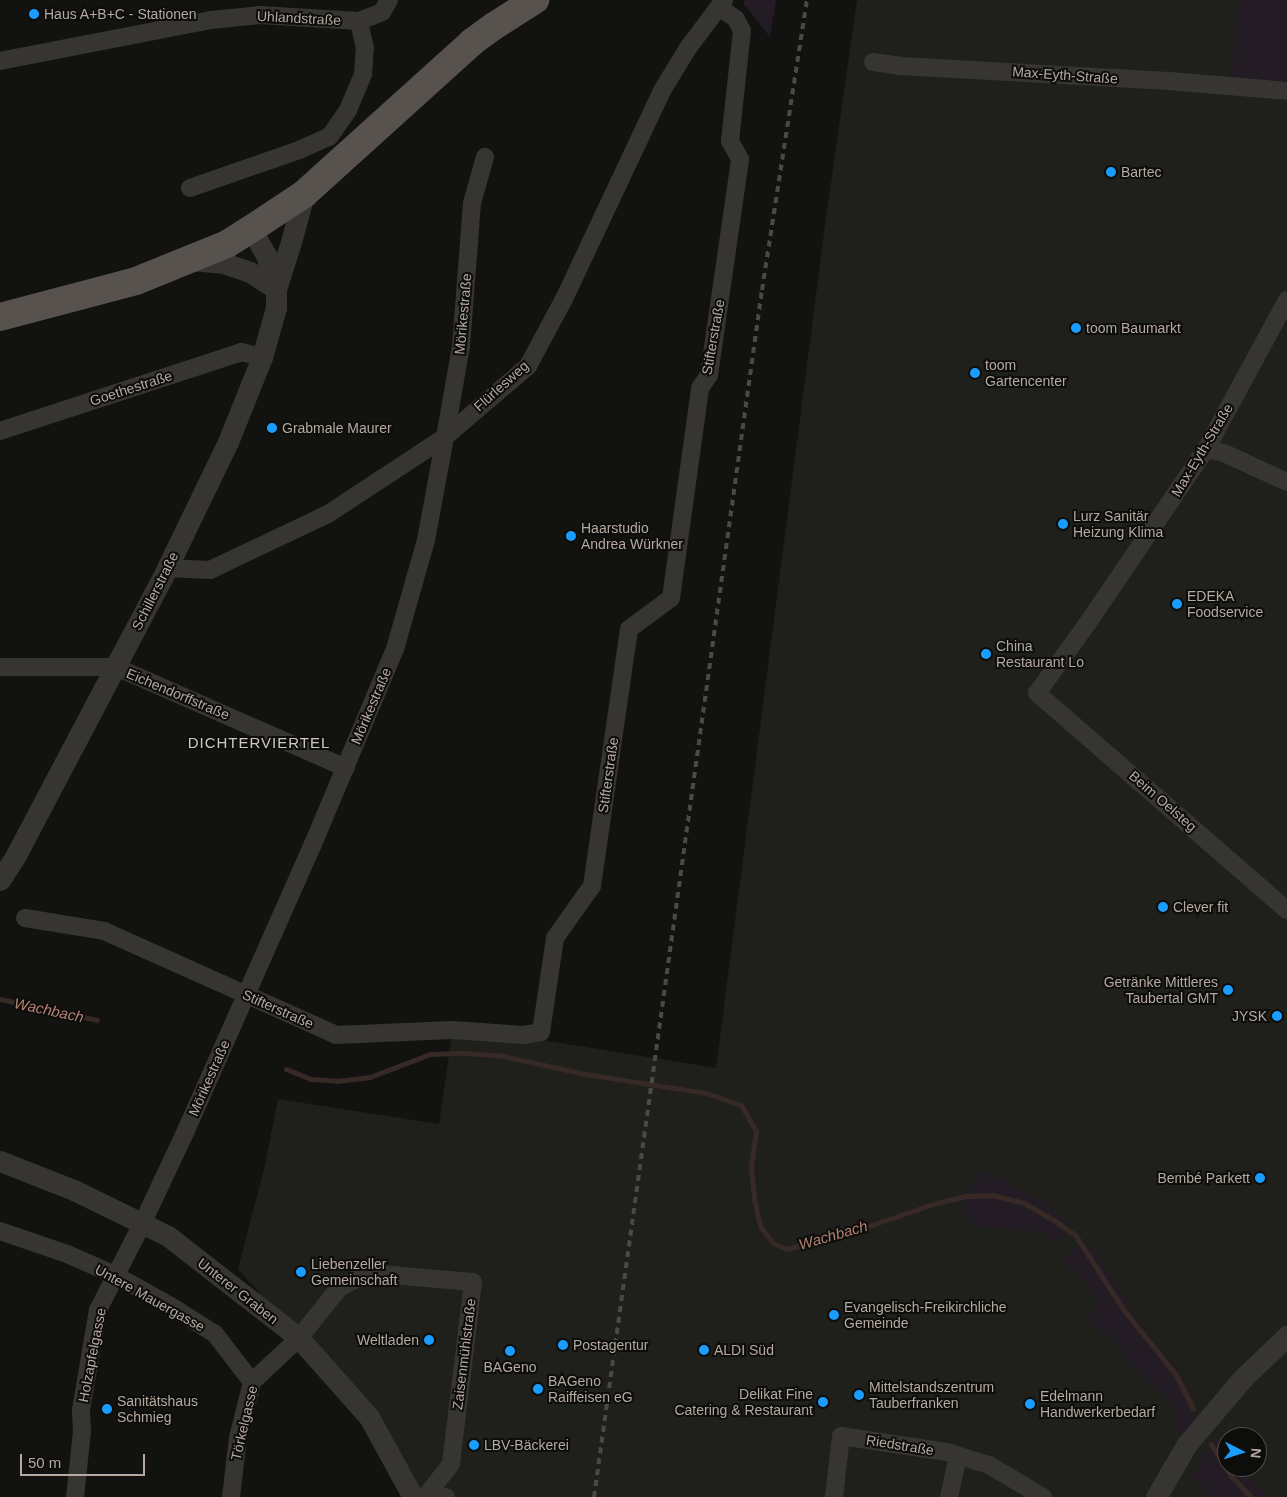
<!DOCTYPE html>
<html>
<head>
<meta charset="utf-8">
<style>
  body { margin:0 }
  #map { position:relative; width:1287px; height:1497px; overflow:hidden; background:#121210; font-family:Helvetica,sans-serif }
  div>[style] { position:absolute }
  .built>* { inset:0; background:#1f1f1c }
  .green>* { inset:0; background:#241c25 }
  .stream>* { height:5px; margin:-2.5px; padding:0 2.5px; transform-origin:2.5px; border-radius:2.5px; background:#372926 }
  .minor>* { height:18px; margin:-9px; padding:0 9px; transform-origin:9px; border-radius:9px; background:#373531 }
  .tertiary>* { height:21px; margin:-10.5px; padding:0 10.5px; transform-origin:10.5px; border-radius:10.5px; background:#373531 }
  .primary>* { height:28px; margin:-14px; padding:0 14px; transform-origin:14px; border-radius:14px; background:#57524d }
  .rail>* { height:4px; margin-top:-2px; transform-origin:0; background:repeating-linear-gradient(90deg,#4d4844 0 6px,transparent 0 11px) }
  .dots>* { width:14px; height:14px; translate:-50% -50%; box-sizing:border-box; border:2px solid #0d0d0b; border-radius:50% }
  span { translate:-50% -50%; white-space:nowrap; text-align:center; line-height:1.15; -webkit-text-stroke:4px #0d0d0b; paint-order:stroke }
  .poi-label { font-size:14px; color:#b5a9a0 }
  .left { translate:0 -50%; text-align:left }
  .right { translate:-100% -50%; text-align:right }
  .street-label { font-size:14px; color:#b5a9a0 }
  .neighbourhood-label { font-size:15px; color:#d0c9c1; letter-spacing:1px }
  .water-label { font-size:15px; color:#b48272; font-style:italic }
  .north { position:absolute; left:1217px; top:1427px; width:50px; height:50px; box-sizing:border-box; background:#0d0d0b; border:1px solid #504b47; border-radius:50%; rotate:95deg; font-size:14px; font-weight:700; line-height:20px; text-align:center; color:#b5a9a0 }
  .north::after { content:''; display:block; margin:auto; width:18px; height:22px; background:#1b9dff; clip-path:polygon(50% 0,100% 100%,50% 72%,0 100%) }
  .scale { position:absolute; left:20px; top:1454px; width:125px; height:22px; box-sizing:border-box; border:2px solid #b5a9a0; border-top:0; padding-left:6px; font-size:15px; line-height:18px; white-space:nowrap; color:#b5a9a0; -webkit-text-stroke:4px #0d0d0b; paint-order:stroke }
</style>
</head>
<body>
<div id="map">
  <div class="built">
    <div style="clip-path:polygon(evenodd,857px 0,1287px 0,1287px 1497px,413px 1497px,391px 1454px,299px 1338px,238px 1269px,264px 1169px,278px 1099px,439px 1124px,452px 1034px,542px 1040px,716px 1068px,824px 233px,857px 0,1227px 1437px,1257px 1437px,1257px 1467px,1227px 1467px,1227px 1437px)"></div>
  </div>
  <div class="green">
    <div style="clip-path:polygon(745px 0,776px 0,770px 37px,743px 3px)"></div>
    <div style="clip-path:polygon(1239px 0,1287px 0,1287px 91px,1230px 86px)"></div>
    <div style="clip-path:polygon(980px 1172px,1004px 1179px,1015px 1188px,1040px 1200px,1065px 1220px,1068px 1230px,1056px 1242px,1047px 1241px,1047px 1233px,971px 1225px,972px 1215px,963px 1214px,967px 1196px)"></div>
    <div style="clip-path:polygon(1072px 1248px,1094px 1250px,1124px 1296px,1142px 1332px,1181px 1374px,1194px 1396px,1195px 1436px,1174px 1430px,1179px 1412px,1164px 1395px,1126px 1359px,1117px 1340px,1102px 1333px,1085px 1319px,1090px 1311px,1101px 1303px,1075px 1269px,1071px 1272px,1065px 1261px)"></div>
    <div style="clip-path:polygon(1219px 1434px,1222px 1451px,1227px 1458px,1227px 1467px,1234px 1467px,1270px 1497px,1209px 1497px,1191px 1477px)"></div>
  </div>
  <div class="stream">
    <div style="left:0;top:999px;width:99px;rotate:12.2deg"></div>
    <div style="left:286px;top:1069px;width:27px;rotate:22deg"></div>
    <div style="left:311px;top:1079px;width:26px;rotate:4deg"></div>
    <div style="left:337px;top:1081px;width:33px;rotate:-7deg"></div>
    <div style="left:370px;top:1077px;width:64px;rotate:-21deg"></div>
    <div style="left:430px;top:1054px;width:34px;rotate:-2deg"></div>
    <div style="left:464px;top:1053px;width:39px;rotate:4deg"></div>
    <div style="left:503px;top:1056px;width:84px;rotate:12.4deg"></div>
    <div style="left:585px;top:1074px;width:122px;rotate:8.9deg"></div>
    <div style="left:706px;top:1093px;width:37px;rotate:19deg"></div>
    <div style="left:741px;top:1105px;width:30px;rotate:60deg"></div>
    <div style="left:756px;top:1131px;width:37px;rotate:98deg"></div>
    <div style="left:751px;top:1168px;width:31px;rotate:84deg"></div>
    <div style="left:754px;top:1199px;width:28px;rotate:77deg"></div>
    <div style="left:760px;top:1226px;width:21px;rotate:53deg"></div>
    <div style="left:773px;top:1243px;width:14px;rotate:25deg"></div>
    <div style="left:786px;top:1249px;width:67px;rotate:-14.7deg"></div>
    <div style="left:851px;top:1232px;width:90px;rotate:-18.8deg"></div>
    <div style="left:936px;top:1203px;width:32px;rotate:-13deg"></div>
    <div style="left:967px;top:1196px;width:25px;rotate:-2deg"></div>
    <div style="left:992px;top:1195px;width:33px;rotate:14deg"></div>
    <div style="left:1024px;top:1203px;width:34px;rotate:30deg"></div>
    <div style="left:1054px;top:1220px;width:27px;rotate:36deg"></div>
    <div style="left:1076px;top:1236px;width:87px;rotate:57.2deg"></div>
    <div style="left:1123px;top:1309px;width:85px;rotate:51.2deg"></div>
    <div style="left:1176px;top:1375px;width:38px;rotate:63deg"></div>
    <div style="left:1211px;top:1444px;width:38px;rotate:58deg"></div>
    <div style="left:1231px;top:1476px;width:29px;rotate:46deg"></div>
  </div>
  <div class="minor">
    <div style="left:0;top:61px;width:215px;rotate:-11deg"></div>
    <div style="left:211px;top:20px;width:49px;rotate:-5.8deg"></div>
    <div style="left:260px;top:15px;width:99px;rotate:3.5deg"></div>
    <div style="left:359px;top:21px;width:25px;rotate:-21deg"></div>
    <div style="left:382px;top:12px;width:14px;rotate:-60deg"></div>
    <div style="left:873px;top:62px;width:27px;rotate:8deg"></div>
    <div style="left:900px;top:66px;width:269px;rotate:3.2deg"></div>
    <div style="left:1169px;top:81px;width:118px;rotate:4.8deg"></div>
    <div style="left:190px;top:188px;width:115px;rotate:-19.2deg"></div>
    <div style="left:299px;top:150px;width:34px;rotate:-24deg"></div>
    <div style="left:330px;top:136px;width:32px;rotate:-55deg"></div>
    <div style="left:348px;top:110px;width:39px;rotate:-67deg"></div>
    <div style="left:363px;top:74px;width:26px;rotate:-86deg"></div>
    <div style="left:365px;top:48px;width:28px;rotate:-103deg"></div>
    <div style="left:1287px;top:300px;width:170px;rotate:118.5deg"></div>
    <div style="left:1206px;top:449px;width:212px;rotate:124.2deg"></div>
    <div style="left:1087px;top:624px;width:85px;rotate:125.9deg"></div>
    <div style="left:1037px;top:693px;width:331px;rotate:41deg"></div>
    <div style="left:0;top:431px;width:254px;rotate:-18.1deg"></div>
    <div style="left:241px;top:352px;width:22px;rotate:13deg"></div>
    <div style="left:1206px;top:449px;width:18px;rotate:13deg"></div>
    <div style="left:1224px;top:453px;width:69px;rotate:24.7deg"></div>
    <div style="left:167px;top:568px;width:43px;rotate:2.7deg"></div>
    <div style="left:210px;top:570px;width:131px;rotate:-25.4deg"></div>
    <div style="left:328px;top:514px;width:140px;rotate:-33.3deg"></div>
    <div style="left:445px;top:437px;width:109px;rotate:-40.5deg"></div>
    <div style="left:528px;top:366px;width:78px;rotate:-61.8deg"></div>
    <div style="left:565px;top:297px;width:230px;rotate:-64.8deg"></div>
    <div style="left:663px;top:89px;width:48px;rotate:-58.6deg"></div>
    <div style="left:688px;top:48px;width:60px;rotate:-53.1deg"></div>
    <div style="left:0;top:667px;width:116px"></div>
    <div style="left:116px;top:667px;width:251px;rotate:23.7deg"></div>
    <div style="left:25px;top:918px;width:80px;rotate:9.3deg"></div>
    <div style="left:104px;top:931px;width:254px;rotate:24.1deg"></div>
    <div style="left:336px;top:1035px;width:116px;rotate:-2.5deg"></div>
    <div style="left:452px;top:1030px;width:71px;rotate:4deg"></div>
    <div style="left:523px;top:1035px;width:18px;rotate:-9deg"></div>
    <div style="left:541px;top:1032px;width:95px;rotate:-81.5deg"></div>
    <div style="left:555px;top:938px;width:64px;rotate:-54.6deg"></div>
    <div style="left:592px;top:886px;width:260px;rotate:-81.8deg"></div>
    <div style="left:629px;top:629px;width:52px;rotate:-36.4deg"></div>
    <div style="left:671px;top:598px;width:212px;rotate:-82.1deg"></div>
    <div style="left:700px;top:388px;width:16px;rotate:-55deg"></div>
    <div style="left:709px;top:375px;width:218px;rotate:-81.8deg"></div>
    <div style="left:740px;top:159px;width:21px;rotate:-119deg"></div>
    <div style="left:730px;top:141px;width:111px;rotate:-83.8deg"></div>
    <div style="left:742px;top:31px;width:13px;rotate:-117deg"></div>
    <div style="left:736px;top:19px;width:21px;rotate:-145deg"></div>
    <div style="left:0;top:1231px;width:71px;rotate:18.9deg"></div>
    <div style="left:67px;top:1254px;width:52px;rotate:23.6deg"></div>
    <div style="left:115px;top:1275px;width:68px;rotate:29.2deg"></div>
    <div style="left:174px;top:1308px;width:49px;rotate:32.4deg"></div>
    <div style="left:215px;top:1334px;width:61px;rotate:52.4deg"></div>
    <div style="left:429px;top:1495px;width:17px;rotate:7deg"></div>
    <div style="left:75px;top:1497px;width:66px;rotate:-83.9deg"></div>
    <div style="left:82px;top:1431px;width:21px;rotate:-93deg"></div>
    <div style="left:81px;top:1410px;width:101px;rotate:-80.4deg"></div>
    <div style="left:98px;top:1310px;width:99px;rotate:-62.9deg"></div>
    <div style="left:143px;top:1222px;width:96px;rotate:-64.8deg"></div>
    <div style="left:184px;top:1135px;width:318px;rotate:-66.1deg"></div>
    <div style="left:313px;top:844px;width:212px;rotate:-67.2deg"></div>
    <div style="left:395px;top:649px;width:113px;rotate:-74.1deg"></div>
    <div style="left:426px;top:540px;width:105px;rotate:-79.5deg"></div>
    <div style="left:445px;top:437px;width:92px;rotate:-80deg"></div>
    <div style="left:461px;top:346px;width:143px;rotate:-85.6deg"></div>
    <div style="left:472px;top:203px;width:48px;rotate:-74.2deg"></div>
    <div style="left:231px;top:1497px;width:59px;rotate:-83.2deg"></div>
    <div style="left:238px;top:1438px;width:58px;rotate:-76deg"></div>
    <div style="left:252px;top:1382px;width:64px;rotate:-43.1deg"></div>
    <div style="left:299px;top:1338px;width:64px;rotate:-51.3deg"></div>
    <div style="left:339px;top:1288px;width:33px;rotate:-27deg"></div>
    <div style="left:368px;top:1273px;width:105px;rotate:4.9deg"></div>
    <div style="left:473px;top:1282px;width:183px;rotate:96.9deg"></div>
    <div style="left:451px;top:1464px;width:42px;rotate:128.2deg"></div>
    <div style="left:834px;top:1497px;width:61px;rotate:-83.5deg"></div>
    <div style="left:841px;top:1436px;width:107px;rotate:8.6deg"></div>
    <div style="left:947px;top:1452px;width:44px;rotate:17.2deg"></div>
    <div style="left:989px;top:1465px;width:63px;rotate:30.7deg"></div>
    <div style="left:949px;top:1497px;width:42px;rotate:-77.6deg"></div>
  </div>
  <div class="tertiary">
    <div style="left:190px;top:260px;width:33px;rotate:5deg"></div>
    <div style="left:223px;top:263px;width:28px;rotate:18deg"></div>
    <div style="left:250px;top:272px;width:31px;rotate:33deg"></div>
    <div style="left:276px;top:289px;width:49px;rotate:-72.3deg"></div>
    <div style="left:291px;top:242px;width:50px;rotate:-74.8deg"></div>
    <div style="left:0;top:880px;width:30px;rotate:-57deg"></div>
    <div style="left:16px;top:855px;width:324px;rotate:-62.2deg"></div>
    <div style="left:167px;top:568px;width:140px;rotate:-64.2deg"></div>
    <div style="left:228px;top:442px;width:92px;rotate:-68.2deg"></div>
    <div style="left:262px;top:357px;width:51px;rotate:-74.1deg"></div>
    <div style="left:276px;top:308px;width:19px;rotate:-90deg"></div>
    <div style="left:276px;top:289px;width:35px;rotate:-106deg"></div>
    <div style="left:266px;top:255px;width:30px;rotate:-120deg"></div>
    <div style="left:0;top:1161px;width:82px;rotate:21.5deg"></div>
    <div style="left:76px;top:1191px;width:102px;rotate:26.1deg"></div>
    <div style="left:168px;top:1236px;width:166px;rotate:37.9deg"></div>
    <div style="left:299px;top:1338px;width:106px;rotate:48.5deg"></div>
    <div style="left:369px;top:1417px;width:91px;rotate:61.2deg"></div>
    <div style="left:1156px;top:1497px;width:61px;rotate:-59.7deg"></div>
    <div style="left:1187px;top:1444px;width:87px;rotate:-49.7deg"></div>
    <div style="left:1243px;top:1378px;width:61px;rotate:-43.7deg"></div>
  </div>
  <div class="primary">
    <div style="left:0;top:317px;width:141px;rotate:-14.8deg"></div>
    <div style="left:136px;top:281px;width:98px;rotate:-22.1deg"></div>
    <div style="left:227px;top:244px;width:28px;rotate:-32deg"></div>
    <div style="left:251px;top:229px;width:64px;rotate:-33.4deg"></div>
    <div style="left:304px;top:194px;width:227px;rotate:-42.1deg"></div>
    <div style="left:472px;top:42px;width:27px;rotate:-36deg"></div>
    <div style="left:494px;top:26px;width:49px;rotate:-32.4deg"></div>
  </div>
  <div class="rail">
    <div style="left:594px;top:1497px;width:1219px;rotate:-82.08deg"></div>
    <div style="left:762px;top:290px;width:293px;rotate:-81.2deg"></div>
  </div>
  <div class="dots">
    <div style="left:34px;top:14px;background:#1b9dff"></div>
    <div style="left:1111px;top:172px;background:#1b9dff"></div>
    <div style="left:1076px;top:328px;background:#1b9dff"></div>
    <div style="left:975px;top:373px;background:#1b9dff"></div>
    <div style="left:272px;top:428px;background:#1b9dff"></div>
    <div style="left:1063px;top:524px;background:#1b9dff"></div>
    <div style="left:571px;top:536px;background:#1b9dff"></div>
    <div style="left:1177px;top:604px;background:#1b9dff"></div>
    <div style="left:986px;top:654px;background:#1b9dff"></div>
    <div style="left:1163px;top:907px;background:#1b9dff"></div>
    <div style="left:1228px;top:990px;background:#1b9dff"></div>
    <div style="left:1277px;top:1016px;background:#1b9dff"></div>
    <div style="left:1260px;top:1178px;background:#1b9dff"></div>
    <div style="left:301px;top:1272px;background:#1b9dff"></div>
    <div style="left:834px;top:1315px;background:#1b9dff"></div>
    <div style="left:429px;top:1340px;background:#1b9dff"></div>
    <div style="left:563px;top:1345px;background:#1b9dff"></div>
    <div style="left:704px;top:1350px;background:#1b9dff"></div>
    <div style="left:510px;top:1351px;background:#1b9dff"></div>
    <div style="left:538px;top:1389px;background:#1b9dff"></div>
    <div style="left:859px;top:1395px;background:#1b9dff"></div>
    <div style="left:823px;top:1402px;background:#1b9dff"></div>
    <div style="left:1030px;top:1404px;background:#1b9dff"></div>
    <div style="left:107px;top:1409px;background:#1b9dff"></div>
    <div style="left:474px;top:1445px;background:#1b9dff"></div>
  </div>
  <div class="poi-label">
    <span class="left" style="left:44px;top:14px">Haus A+B+C - Stationen</span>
    <span class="left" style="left:1121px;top:172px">Bartec</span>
    <span class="left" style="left:1086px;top:328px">toom Baumarkt</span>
    <span class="left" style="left:985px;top:373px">toom<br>Gartencenter</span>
    <span class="left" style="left:282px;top:428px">Grabmale Maurer</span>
    <span class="left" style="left:1073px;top:524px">Lurz Sanitär<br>Heizung Klima</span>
    <span class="left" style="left:581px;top:536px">Haarstudio<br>Andrea Würkner</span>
    <span class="left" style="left:1187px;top:604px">EDEKA<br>Foodservice</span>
    <span class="left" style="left:996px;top:654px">China<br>Restaurant Lo</span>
    <span class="left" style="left:1173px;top:907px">Clever fit</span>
    <span class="right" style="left:1218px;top:990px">Getränke Mittleres<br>Taubertal GMT</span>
    <span class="right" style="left:1267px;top:1016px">JYSK</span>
    <span class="right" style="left:1250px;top:1178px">Bembé Parkett</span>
    <span class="left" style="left:311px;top:1272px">Liebenzeller<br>Gemeinschaft</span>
    <span class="left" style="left:844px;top:1315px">Evangelisch-Freikirchliche<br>Gemeinde</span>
    <span class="right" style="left:419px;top:1340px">Weltladen</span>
    <span class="left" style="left:573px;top:1345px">Postagentur</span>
    <span class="left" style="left:714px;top:1350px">ALDI Süd</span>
    <span style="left:510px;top:1367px">BAGeno</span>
    <span class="left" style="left:548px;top:1389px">BAGeno<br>Raiffeisen eG</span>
    <span class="left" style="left:869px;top:1395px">Mittelstandszentrum<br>Tauberfranken</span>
    <span class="right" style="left:813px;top:1402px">Delikat Fine<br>Catering &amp; Restaurant</span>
    <span class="left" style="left:1040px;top:1404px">Edelmann<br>Handwerkerbedarf</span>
    <span class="left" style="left:117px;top:1409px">Sanitätshaus<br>Schmieg</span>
    <span class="left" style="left:484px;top:1445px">LBV-Bäckerei</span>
  </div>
  <div class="street-label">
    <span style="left:299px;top:18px;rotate:3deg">Uhlandstraße</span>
    <span style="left:1065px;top:75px;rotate:4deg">Max-Eyth-Straße</span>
    <span style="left:463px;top:314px;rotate:-85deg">Mörikestraße</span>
    <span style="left:713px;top:337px;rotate:-80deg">Stifterstraße</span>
    <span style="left:501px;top:386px;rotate:-42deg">Flürlesweg</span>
    <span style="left:131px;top:388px;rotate:-18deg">Goethestraße</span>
    <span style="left:1202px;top:450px;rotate:-59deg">Max-Eyth-Straße</span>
    <span style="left:155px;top:591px;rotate:-63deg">Schillerstraße</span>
    <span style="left:178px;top:694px;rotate:23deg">Eichendorffstraße</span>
    <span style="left:371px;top:706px;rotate:-67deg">Mörikestraße</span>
    <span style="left:608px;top:775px;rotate:-82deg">Stifterstraße</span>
    <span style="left:1163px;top:801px;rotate:41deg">Beim Oelsteg</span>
    <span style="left:278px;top:1009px;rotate:24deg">Stifterstraße</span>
    <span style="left:209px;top:1078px;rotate:-66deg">Mörikestraße</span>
    <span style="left:238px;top:1291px;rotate:38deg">Unterer Graben</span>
    <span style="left:150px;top:1298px;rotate:29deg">Untere Mauergasse</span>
    <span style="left:464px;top:1354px;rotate:-83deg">Zaisenmühlstraße</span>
    <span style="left:92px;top:1355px;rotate:-79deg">Holzapfelgasse</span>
    <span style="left:244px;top:1423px;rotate:-77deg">Törkelgasse</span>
    <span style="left:900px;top:1445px;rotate:9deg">Riedstraße</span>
  </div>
  <div class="neighbourhood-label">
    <span style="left:259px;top:743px">DICHTERVIERTEL</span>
  </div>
  <div class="water-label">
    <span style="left:49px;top:1010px;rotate:12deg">Wachbach</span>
    <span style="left:833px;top:1235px;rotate:-16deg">Wachbach</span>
  </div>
  <div class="north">N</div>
  <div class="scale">50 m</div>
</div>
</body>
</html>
